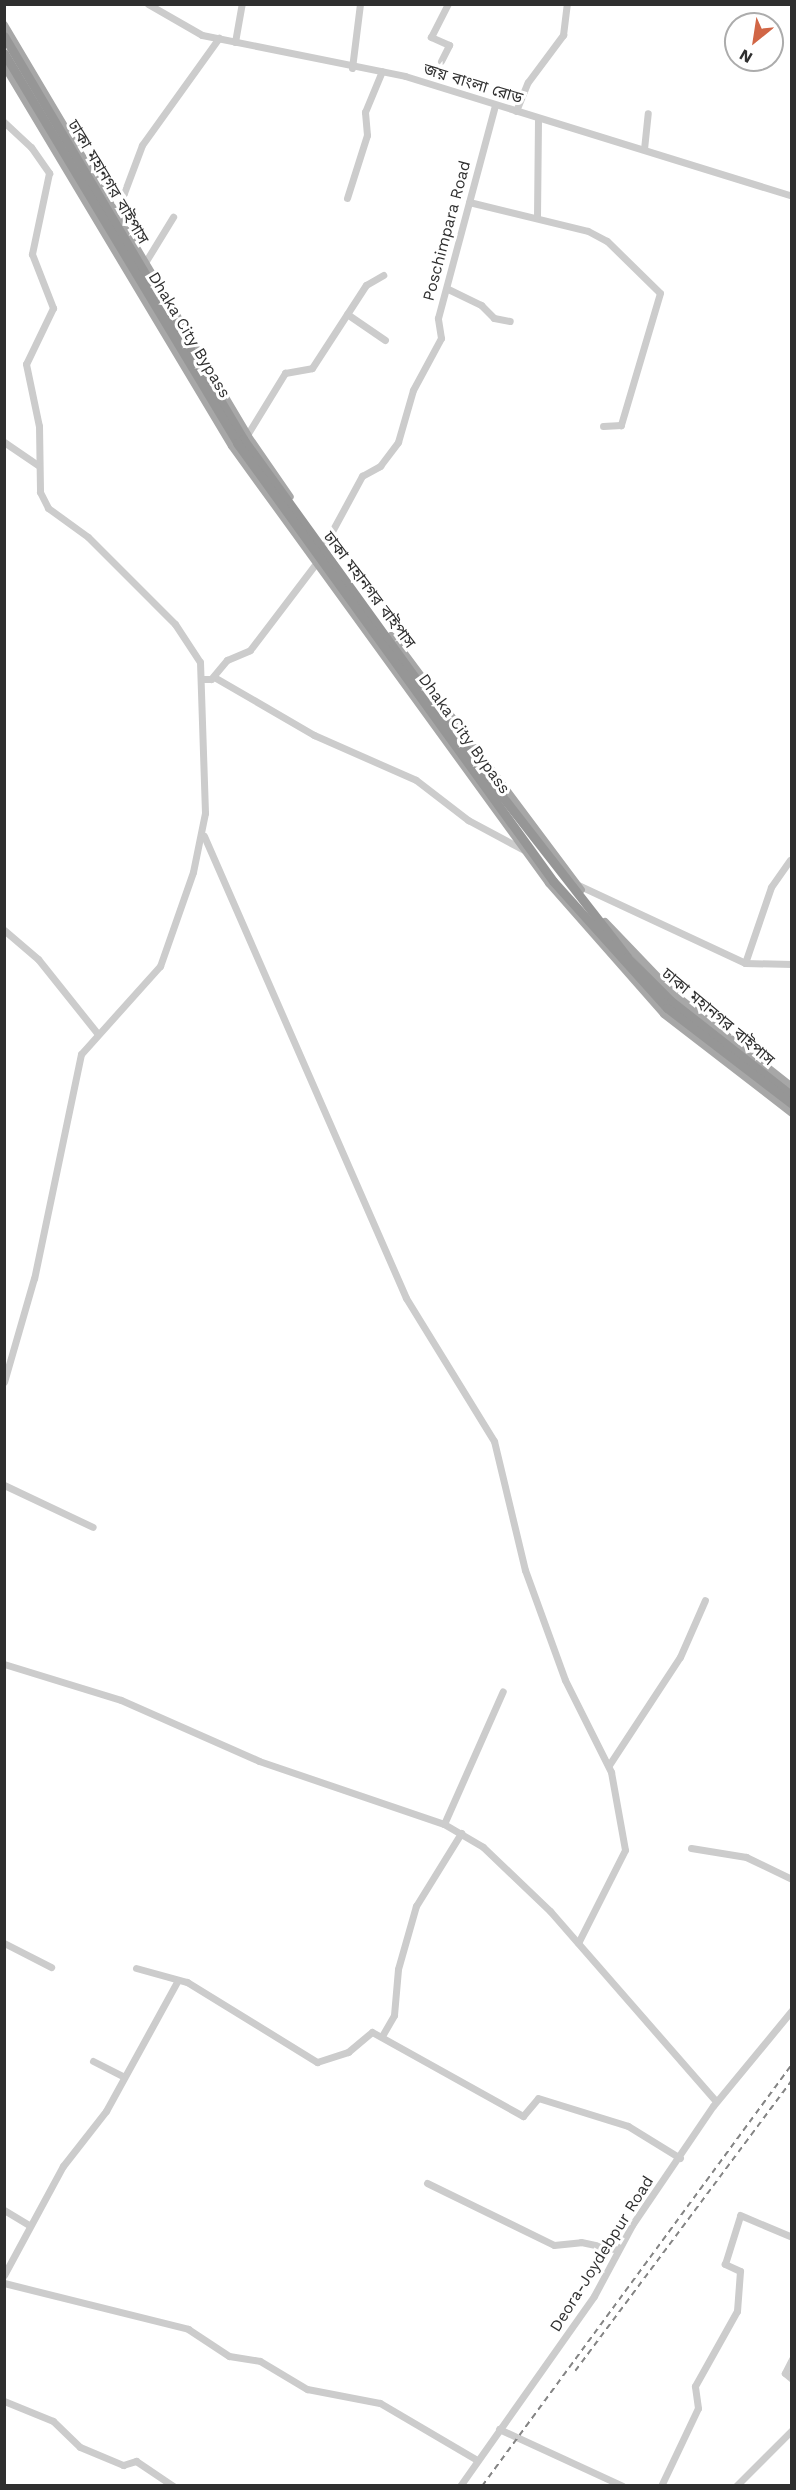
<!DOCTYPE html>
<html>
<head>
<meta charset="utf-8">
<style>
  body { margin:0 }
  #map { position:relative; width:796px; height:2490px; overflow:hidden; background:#fff; font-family:"Work Sans","Noto Sans Bengali",sans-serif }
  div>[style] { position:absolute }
  .minor>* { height:7px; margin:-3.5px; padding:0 3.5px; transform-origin:3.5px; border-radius:3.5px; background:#ccc }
  .major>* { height:8px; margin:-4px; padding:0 4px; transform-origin:4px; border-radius:4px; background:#a7a7a7 }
  .highway>* { height:9px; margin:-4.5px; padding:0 4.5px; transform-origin:4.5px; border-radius:4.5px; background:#969696 }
  .rail>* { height:1.5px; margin-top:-0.75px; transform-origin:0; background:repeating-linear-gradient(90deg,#848484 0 6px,transparent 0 10.5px) }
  span { translate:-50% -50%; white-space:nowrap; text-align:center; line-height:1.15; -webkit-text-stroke:6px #fff; paint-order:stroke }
  .street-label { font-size:16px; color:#2f2f2f }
  .frame { position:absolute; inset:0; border:6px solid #2f2f2f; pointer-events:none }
  .north { position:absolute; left:724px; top:12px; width:60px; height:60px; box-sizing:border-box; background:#fff; border:2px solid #acacac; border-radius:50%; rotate:210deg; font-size:16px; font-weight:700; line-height:24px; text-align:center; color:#2f2f2f }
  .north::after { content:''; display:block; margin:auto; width:21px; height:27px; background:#d16646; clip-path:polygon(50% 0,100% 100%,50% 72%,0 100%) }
</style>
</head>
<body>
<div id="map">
  <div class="minor">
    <div style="left:148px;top:4px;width:62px;rotate:29.9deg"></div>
    <div style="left:202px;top:35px;width:207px;rotate:11.4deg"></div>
    <div style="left:405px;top:76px;width:405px;rotate:17.2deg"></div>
    <div style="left:235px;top:42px;width:39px;rotate:-80deg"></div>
    <div style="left:441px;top:61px;width:18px;rotate:-63deg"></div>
    <div style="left:449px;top:45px;width:20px;rotate:-156deg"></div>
    <div style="left:431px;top:37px;width:37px;rotate:-63deg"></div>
    <div style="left:352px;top:68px;width:64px;rotate:-82.9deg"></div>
    <div style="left:516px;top:111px;width:31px;rotate:-68deg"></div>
    <div style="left:528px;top:82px;width:59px;rotate:-53.3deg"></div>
    <div style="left:563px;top:35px;width:31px;rotate:-83deg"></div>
    <div style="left:4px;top:122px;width:37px;rotate:43deg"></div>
    <div style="left:31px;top:147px;width:32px;rotate:55deg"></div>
    <div style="left:49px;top:173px;width:83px;rotate:101.9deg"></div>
    <div style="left:32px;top:254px;width:58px;rotate:68.7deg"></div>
    <div style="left:53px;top:308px;width:62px;rotate:115.7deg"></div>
    <div style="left:26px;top:364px;width:63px;rotate:78.2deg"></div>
    <div style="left:39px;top:426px;width:66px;rotate:89.1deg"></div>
    <div style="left:40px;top:492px;width:18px;rotate:63deg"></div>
    <div style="left:48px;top:508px;width:49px;rotate:35.9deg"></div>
    <div style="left:88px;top:537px;width:123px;rotate:45deg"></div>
    <div style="left:175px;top:624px;width:45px;rotate:56.7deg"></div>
    <div style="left:200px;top:662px;width:151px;rotate:88.1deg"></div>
    <div style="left:205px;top:813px;width:60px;rotate:101.5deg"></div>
    <div style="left:193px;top:872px;width:100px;rotate:109.3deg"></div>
    <div style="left:160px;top:966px;width:118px;rotate:131.9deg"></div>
    <div style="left:81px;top:1054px;width:229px;rotate:101.8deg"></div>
    <div style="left:34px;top:1278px;width:108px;rotate:106.1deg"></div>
    <div style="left:644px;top:149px;width:36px;rotate:-84deg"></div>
    <div style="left:103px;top:192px;width:21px;rotate:3deg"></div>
    <div style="left:124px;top:193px;width:51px;rotate:-69.4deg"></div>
    <div style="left:142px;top:145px;width:132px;rotate:-54.3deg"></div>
    <div style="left:347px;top:198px;width:66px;rotate:-72.4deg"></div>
    <div style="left:367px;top:135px;width:23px;rotate:-95deg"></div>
    <div style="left:365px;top:112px;width:44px;rotate:-67.5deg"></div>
    <div style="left:469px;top:202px;width:122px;rotate:13.7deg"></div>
    <div style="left:588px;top:231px;width:21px;rotate:28deg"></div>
    <div style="left:607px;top:241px;width:74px;rotate:44.5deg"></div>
    <div style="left:660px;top:293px;width:138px;rotate:106.5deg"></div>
    <div style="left:621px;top:425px;width:18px;rotate:177deg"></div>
    <div style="left:537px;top:216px;width:97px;rotate:-89.4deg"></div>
    <div style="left:146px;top:261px;width:52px;rotate:-58.5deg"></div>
    <div style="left:448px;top:289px;width:37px;rotate:26deg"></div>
    <div style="left:481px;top:305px;width:18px;rotate:45deg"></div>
    <div style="left:494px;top:318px;width:16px;rotate:11deg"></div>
    <div style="left:347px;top:314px;width:46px;rotate:34.4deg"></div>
    <div style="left:247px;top:435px;width:73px;rotate:-58.5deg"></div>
    <div style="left:285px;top:373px;width:27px;rotate:-10deg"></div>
    <div style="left:312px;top:368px;width:99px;rotate:-57deg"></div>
    <div style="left:366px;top:285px;width:20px;rotate:-30deg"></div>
    <div style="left:4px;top:442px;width:42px;rotate:34.4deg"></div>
    <div style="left:324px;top:546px;width:80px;rotate:-61.5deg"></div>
    <div style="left:362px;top:476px;width:21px;rotate:-29deg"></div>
    <div style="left:380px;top:466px;width:30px;rotate:-53deg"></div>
    <div style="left:398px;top:442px;width:54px;rotate:-73.9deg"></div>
    <div style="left:413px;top:390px;width:59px;rotate:-61.7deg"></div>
    <div style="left:441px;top:338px;width:20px;rotate:-99deg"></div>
    <div style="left:438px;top:318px;width:220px;rotate:-75deg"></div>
    <div style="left:214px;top:677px;width:116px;rotate:30.1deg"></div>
    <div style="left:314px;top:735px;width:111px;rotate:23.8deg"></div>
    <div style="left:416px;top:780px;width:66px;rotate:37.6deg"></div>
    <div style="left:468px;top:820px;width:64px;rotate:28.2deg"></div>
    <div style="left:203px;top:679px;width:8px"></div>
    <div style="left:211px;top:679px;width:25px;rotate:-50deg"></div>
    <div style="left:227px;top:660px;width:25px;rotate:-23deg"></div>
    <div style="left:250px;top:650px;width:106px;rotate:-52.7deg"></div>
    <div style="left:204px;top:836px;width:504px;rotate:66.38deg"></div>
    <div style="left:406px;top:1298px;width:168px;rotate:58.4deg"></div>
    <div style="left:494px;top:1441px;width:133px;rotate:76.5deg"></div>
    <div style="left:525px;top:1570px;width:117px;rotate:70deg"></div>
    <div style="left:565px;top:1680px;width:103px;rotate:63.4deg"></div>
    <div style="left:611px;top:1772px;width:79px;rotate:79.8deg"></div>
    <div style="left:625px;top:1850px;width:104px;rotate:116.8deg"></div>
    <div style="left:578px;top:885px;width:184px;rotate:25deg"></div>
    <div style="left:745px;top:963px;width:47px;rotate:1.2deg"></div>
    <div style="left:4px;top:930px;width:45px;rotate:40.5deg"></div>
    <div style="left:38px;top:959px;width:95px;rotate:51.4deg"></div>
    <div style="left:745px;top:963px;width:80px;rotate:-71.1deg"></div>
    <div style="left:771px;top:887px;width:33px;rotate:-55deg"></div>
    <div style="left:4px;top:1485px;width:98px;rotate:25.3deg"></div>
    <div style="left:4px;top:1664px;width:122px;rotate:17.1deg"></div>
    <div style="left:121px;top:1700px;width:151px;rotate:23.8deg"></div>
    <div style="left:259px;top:1761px;width:195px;rotate:18.8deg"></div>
    <div style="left:444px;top:1824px;width:45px;rotate:30.5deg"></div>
    <div style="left:483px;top:1847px;width:93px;rotate:43.7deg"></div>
    <div style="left:550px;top:1911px;width:252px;rotate:48.9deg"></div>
    <div style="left:609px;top:1765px;width:129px;rotate:-56.7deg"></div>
    <div style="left:680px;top:1657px;width:62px;rotate:-66.3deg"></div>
    <div style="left:444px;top:1824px;width:145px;rotate:-66.1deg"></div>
    <div style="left:691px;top:1848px;width:56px;rotate:9.3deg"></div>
    <div style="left:746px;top:1857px;width:51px;rotate:25.6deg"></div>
    <div style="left:4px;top:1943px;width:53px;rotate:27.1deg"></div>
    <div style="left:136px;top:1968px;width:53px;rotate:15.4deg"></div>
    <div style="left:187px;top:1982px;width:153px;rotate:31.6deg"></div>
    <div style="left:317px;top:2062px;width:33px;rotate:-18deg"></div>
    <div style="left:348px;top:2052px;width:31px;rotate:-40deg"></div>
    <div style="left:372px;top:2032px;width:173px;rotate:29.1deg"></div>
    <div style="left:523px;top:2116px;width:23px;rotate:-50deg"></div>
    <div style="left:538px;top:2098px;width:94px;rotate:17.3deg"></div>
    <div style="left:628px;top:2126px;width:61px;rotate:31.6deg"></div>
    <div style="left:382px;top:2036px;width:24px;rotate:-60deg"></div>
    <div style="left:394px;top:2015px;width:46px;rotate:-85deg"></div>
    <div style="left:398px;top:1969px;width:66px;rotate:-74.1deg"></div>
    <div style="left:416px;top:1906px;width:86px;rotate:-58.3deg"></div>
    <div style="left:93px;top:2061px;width:35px;rotate:27deg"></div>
    <div style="left:427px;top:2183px;width:141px;rotate:26deg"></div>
    <div style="left:554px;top:2245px;width:27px;rotate:-6deg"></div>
    <div style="left:581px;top:2242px;width:38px;rotate:12deg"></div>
    <div style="left:4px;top:2210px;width:29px;rotate:31deg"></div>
    <div style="left:740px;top:2215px;width:56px;rotate:22.9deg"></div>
    <div style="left:4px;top:2275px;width:124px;rotate:-61.6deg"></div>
    <div style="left:63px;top:2166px;width:70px;rotate:-52deg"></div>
    <div style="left:106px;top:2111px;width:149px;rotate:-61.2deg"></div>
    <div style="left:4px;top:2283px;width:190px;rotate:14deg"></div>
    <div style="left:188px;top:2329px;width:49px;rotate:33.4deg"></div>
    <div style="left:229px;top:2356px;width:31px;rotate:9deg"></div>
    <div style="left:260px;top:2361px;width:55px;rotate:30.8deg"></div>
    <div style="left:307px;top:2389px;width:74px;rotate:10.9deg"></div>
    <div style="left:380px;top:2403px;width:113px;rotate:30.4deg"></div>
    <div style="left:792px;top:2359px;width:16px;rotate:117deg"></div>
    <div style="left:785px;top:2373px;width:9px;rotate:41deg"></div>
    <div style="left:4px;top:2401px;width:53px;rotate:22.2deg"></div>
    <div style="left:53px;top:2421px;width:37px;rotate:44deg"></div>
    <div style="left:80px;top:2447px;width:47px;rotate:22.7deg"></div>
    <div style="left:123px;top:2465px;width:14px;rotate:-17deg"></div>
    <div style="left:136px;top:2461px;width:45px;rotate:34deg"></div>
    <div style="left:499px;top:2429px;width:136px;rotate:24.7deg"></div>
    <div style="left:460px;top:2486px;width:232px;rotate:-54.8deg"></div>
    <div style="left:594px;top:2296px;width:81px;rotate:-61.8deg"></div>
    <div style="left:632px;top:2225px;width:144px;rotate:-55.8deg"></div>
    <div style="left:713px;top:2106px;width:124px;rotate:-50.5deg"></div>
    <div style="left:661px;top:2486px;width:86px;rotate:-64.6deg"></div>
    <div style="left:698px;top:2408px;width:22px;rotate:-98deg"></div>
    <div style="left:695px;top:2386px;width:86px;rotate:-60.8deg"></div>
    <div style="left:737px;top:2311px;width:40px;rotate:-85.7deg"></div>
    <div style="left:740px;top:2271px;width:17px;rotate:-155deg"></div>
    <div style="left:725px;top:2264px;width:50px;rotate:-72.6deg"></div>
    <div style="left:736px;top:2486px;width:79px;rotate:-45deg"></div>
  </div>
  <div class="major">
    <div style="left:4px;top:25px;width:477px;rotate:59.3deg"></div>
    <div style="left:247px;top:435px;width:75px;rotate:55.3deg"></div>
    <div style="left:4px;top:65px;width:444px;rotate:59.1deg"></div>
    <div style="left:232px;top:446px;width:540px;rotate:54.04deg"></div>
    <div style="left:549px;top:883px;width:174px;rotate:48.7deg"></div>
    <div style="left:664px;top:1014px;width:162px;rotate:37.7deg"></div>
    <div style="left:391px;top:636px;width:317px;rotate:53.2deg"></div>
    <div style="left:605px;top:922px;width:101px;rotate:46.2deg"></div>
    <div style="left:675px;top:995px;width:149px;rotate:38.2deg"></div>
  </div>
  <div class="highway">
    <div style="left:4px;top:36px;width:469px;rotate:59.3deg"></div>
    <div style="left:243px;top:439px;width:412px;rotate:54.2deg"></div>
    <div style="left:484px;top:773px;width:233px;rotate:52.1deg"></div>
    <div style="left:627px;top:957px;width:62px;rotate:45deg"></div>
    <div style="left:671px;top:1001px;width:154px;rotate:38.1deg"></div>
    <div style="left:4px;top:53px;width:454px;rotate:59.1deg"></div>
    <div style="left:237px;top:443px;width:540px;rotate:54.19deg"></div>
    <div style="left:553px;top:881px;width:171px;rotate:48.1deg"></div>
    <div style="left:667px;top:1008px;width:158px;rotate:37.5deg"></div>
  </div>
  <div class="rail">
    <div style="left:575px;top:2371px;width:363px;rotate:-53.3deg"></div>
    <div style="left:482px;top:2486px;width:524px;rotate:-53.7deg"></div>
  </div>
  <div class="street-label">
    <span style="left:473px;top:84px;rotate:17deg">জয় বাংলা রোড</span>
    <span style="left:108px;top:182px;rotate:59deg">ঢাকা মহানগর বাইপাস</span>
    <span style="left:447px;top:231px;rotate:-75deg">Poschimpara Road</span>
    <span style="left:189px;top:335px;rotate:59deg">Dhaka City Bypass</span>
    <span style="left:369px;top:590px;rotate:53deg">ঢাকা মহানগর বাইপাস</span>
    <span style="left:464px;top:734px;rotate:54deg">Dhaka City Bypass</span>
    <span style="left:718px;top:1017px;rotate:40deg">ঢাকা মহানগর বাইপাস</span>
    <span style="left:602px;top:2254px;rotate:-58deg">Deora-Joydebpur Road</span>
  </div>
  <div class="frame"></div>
  <div class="north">N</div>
</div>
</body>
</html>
